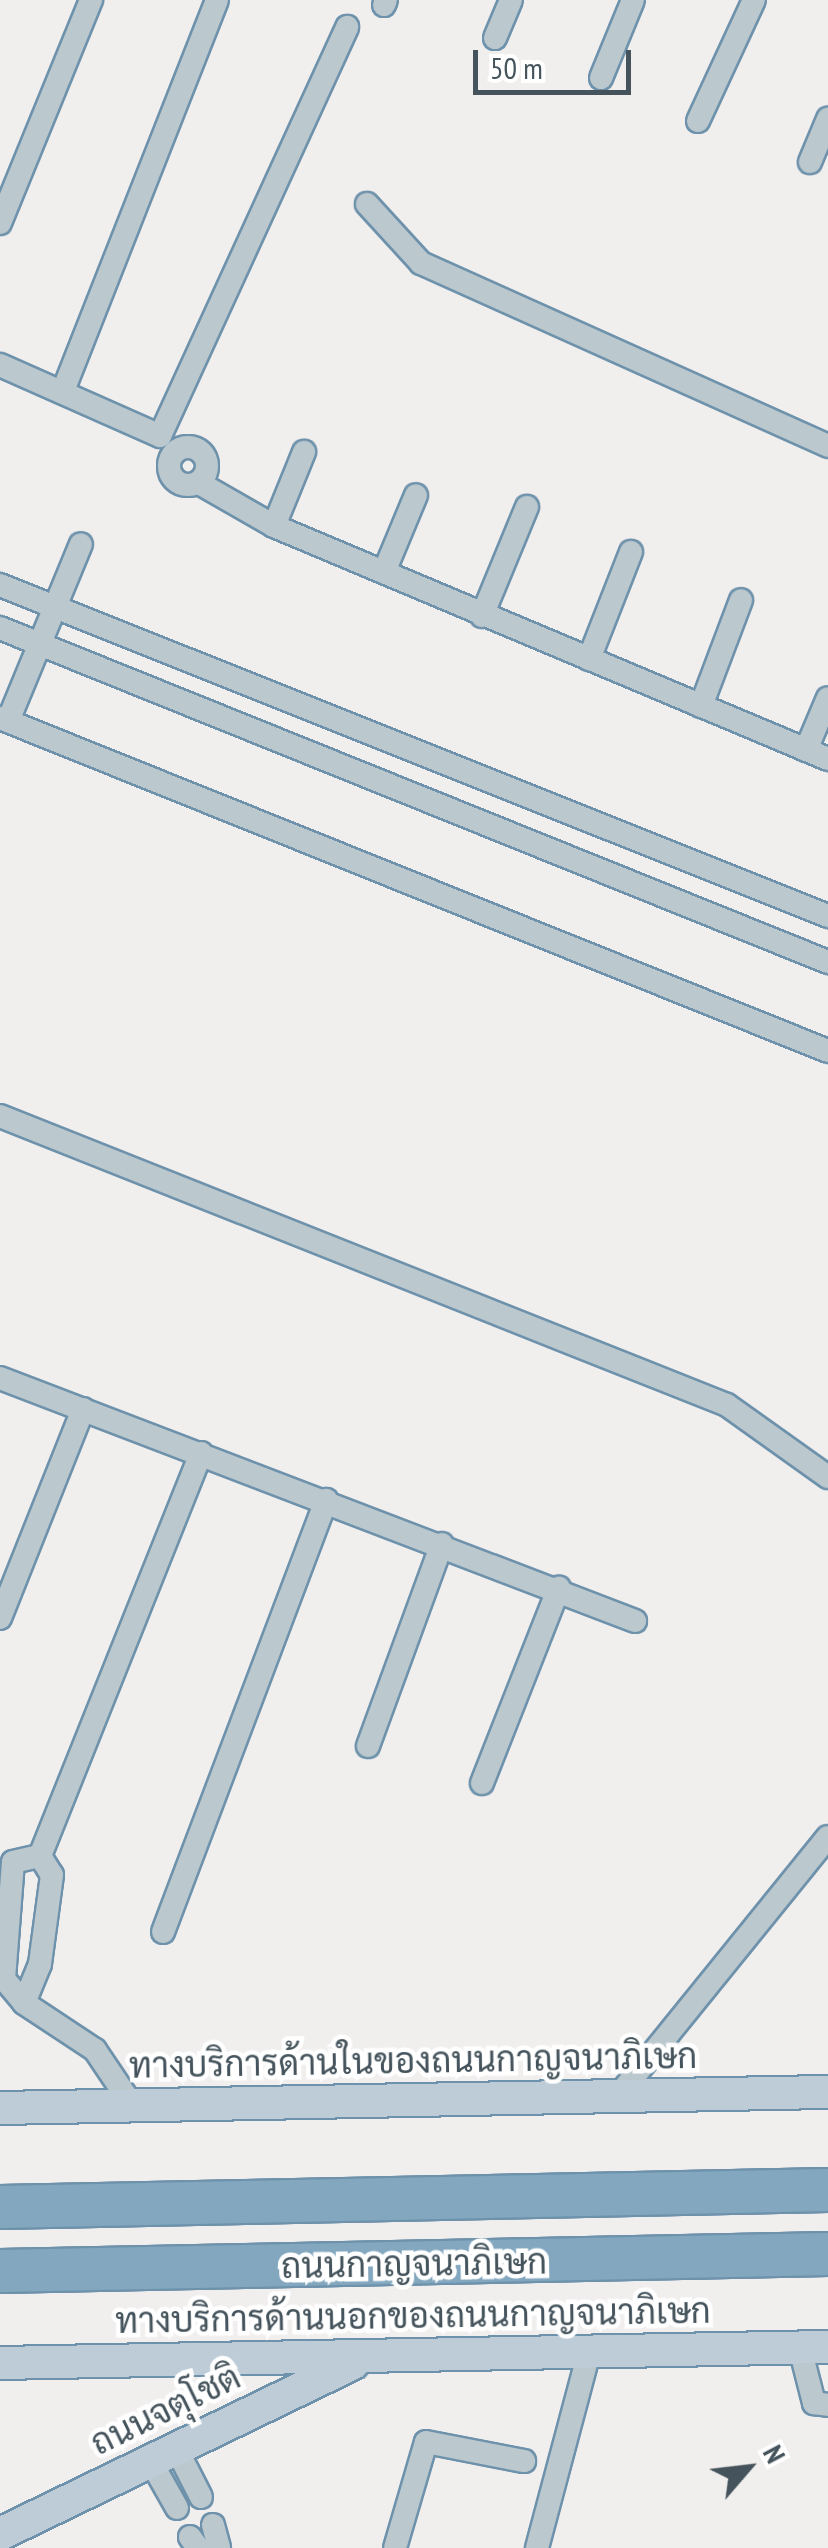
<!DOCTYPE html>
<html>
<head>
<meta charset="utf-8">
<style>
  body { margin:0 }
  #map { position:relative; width:828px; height:2548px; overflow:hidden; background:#f1eeee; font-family:"PT Sans Narrow",Sarabun,sans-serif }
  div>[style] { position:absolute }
  .roads { filter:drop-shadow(2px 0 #6e92ab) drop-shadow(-2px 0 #6e92ab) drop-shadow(0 2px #6e92ab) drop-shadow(0 -2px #6e92ab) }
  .street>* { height:22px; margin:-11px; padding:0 11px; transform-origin:11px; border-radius:11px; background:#bbc8ce }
  .street>.ring { margin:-11px; padding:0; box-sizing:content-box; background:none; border:22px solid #bbc8ce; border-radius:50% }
  .secondary>* { height:32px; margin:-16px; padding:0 16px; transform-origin:16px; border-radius:16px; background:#bdccd6 }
  .highway>* { height:42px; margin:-21px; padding:0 21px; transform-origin:21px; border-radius:21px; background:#83a7bf }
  span { translate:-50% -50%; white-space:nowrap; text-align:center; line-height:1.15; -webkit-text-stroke:9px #fff; paint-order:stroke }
  .street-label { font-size:35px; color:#45545c }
  .north { position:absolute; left:698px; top:2418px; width:100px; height:100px; -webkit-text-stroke:8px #fff; paint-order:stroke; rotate:62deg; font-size:28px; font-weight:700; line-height:40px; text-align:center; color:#45545c }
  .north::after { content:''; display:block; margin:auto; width:35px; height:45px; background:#45545c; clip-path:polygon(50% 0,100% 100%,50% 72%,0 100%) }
  .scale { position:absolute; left:473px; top:50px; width:158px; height:45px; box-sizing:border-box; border:5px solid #45545c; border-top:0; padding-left:12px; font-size:30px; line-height:35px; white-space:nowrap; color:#45545c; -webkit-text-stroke:8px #fff; paint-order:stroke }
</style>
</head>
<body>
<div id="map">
  <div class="roads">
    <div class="street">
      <div style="left:384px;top:5px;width:5px;rotate:-68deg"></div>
      <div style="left:495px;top:38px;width:41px;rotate:-67.2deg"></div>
      <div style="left:601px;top:78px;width:84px;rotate:-67.7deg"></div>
      <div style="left:698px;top:121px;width:133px;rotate:-65.2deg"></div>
      <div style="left:810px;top:162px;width:47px;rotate:-67.3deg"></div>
      <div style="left:367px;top:204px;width:80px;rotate:47.5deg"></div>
      <div style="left:421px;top:263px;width:446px;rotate:24.2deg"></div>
      <div style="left:0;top:223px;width:241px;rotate:-67.8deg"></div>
      <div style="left:0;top:365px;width:175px;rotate:23.9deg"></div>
      <div style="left:160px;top:436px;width:450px;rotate:-65.4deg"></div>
      <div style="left:63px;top:391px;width:420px;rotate:-68.5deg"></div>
      <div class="ring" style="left:169px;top:447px;width:16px;height:16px"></div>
      <div style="left:199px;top:483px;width:86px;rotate:29.8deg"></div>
      <div style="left:274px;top:526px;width:601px;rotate:22.81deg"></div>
      <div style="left:274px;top:526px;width:80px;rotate:-67.9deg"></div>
      <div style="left:384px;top:572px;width:83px;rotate:-67.4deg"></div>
      <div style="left:0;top:585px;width:892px;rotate:21.79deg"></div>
      <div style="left:482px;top:616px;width:118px;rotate:-67.6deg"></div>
      <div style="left:0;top:628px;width:893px;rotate:21.97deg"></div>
      <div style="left:589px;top:659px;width:115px;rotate:-68.6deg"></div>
      <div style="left:701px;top:706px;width:113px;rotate:-69.3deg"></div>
      <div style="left:0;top:718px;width:892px;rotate:21.91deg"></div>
      <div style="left:8px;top:721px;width:191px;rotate:-67.6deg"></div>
      <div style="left:806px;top:750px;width:56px;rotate:-67.1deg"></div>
      <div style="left:0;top:1116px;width:782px;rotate:21.68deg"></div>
      <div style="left:727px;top:1405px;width:124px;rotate:35.5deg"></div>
      <div style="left:0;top:1378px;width:680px;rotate:20.94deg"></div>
      <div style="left:0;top:1618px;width:225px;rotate:-68.3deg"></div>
      <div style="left:368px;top:1746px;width:215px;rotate:-69.9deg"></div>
      <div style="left:482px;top:1783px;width:210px;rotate:-68.5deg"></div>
      <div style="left:40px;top:1856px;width:434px;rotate:-68.2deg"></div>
      <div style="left:13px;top:1862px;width:28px;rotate:-13deg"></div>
      <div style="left:40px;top:1856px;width:22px;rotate:58deg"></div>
      <div style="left:52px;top:1875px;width:90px;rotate:97.7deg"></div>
      <div style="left:40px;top:1964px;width:42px;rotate:112.3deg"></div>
      <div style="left:24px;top:2003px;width:85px;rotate:33.5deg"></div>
      <div style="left:95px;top:2050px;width:66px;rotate:56.1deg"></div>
      <div style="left:13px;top:1862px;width:117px;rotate:94.4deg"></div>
      <div style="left:4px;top:1979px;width:31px;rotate:50deg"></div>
      <div style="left:163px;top:1932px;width:462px;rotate:-69.3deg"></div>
      <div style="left:618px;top:2096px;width:333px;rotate:-51deg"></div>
      <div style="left:800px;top:2348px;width:57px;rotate:75.7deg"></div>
      <div style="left:814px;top:2403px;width:14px;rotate:8deg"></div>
      <div style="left:176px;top:2448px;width:55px;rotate:63deg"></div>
      <div style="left:150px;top:2460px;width:55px;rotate:60.6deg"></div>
      <div style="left:213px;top:2525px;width:24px;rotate:75deg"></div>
      <div style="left:190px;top:2537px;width:14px;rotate:54deg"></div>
      <div style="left:395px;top:2548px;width:110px;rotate:-73.7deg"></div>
      <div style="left:426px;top:2442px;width:100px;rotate:11deg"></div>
      <div style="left:537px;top:2548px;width:203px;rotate:-75.1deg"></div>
    </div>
    <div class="secondary">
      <div style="left:0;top:2108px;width:828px;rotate:-1.11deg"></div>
      <div style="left:0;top:2363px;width:828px;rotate:-1.11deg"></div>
      <div style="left:0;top:2534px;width:392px;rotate:-25.8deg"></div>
    </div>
    <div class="highway">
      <div style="left:0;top:2207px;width:828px;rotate:-1.18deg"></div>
      <div style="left:0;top:2271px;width:828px;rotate:-1.18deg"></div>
    </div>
  </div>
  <div class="street-label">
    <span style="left:413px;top:2060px;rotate:-1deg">ทางบริการด้านในของถนนกาญจนาภิเษก</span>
    <span style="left:414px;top:2263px;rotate:-1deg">ถนนกาญจนาภิเษก</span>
    <span style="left:413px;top:2315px;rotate:-1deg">ทางบริการด้านนอกของถนนกาญจนาภิเษก</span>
    <span style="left:165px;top:2409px;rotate:-26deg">ถนนจตุโชติ</span>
  </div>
  <div class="north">N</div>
  <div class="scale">50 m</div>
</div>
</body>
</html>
